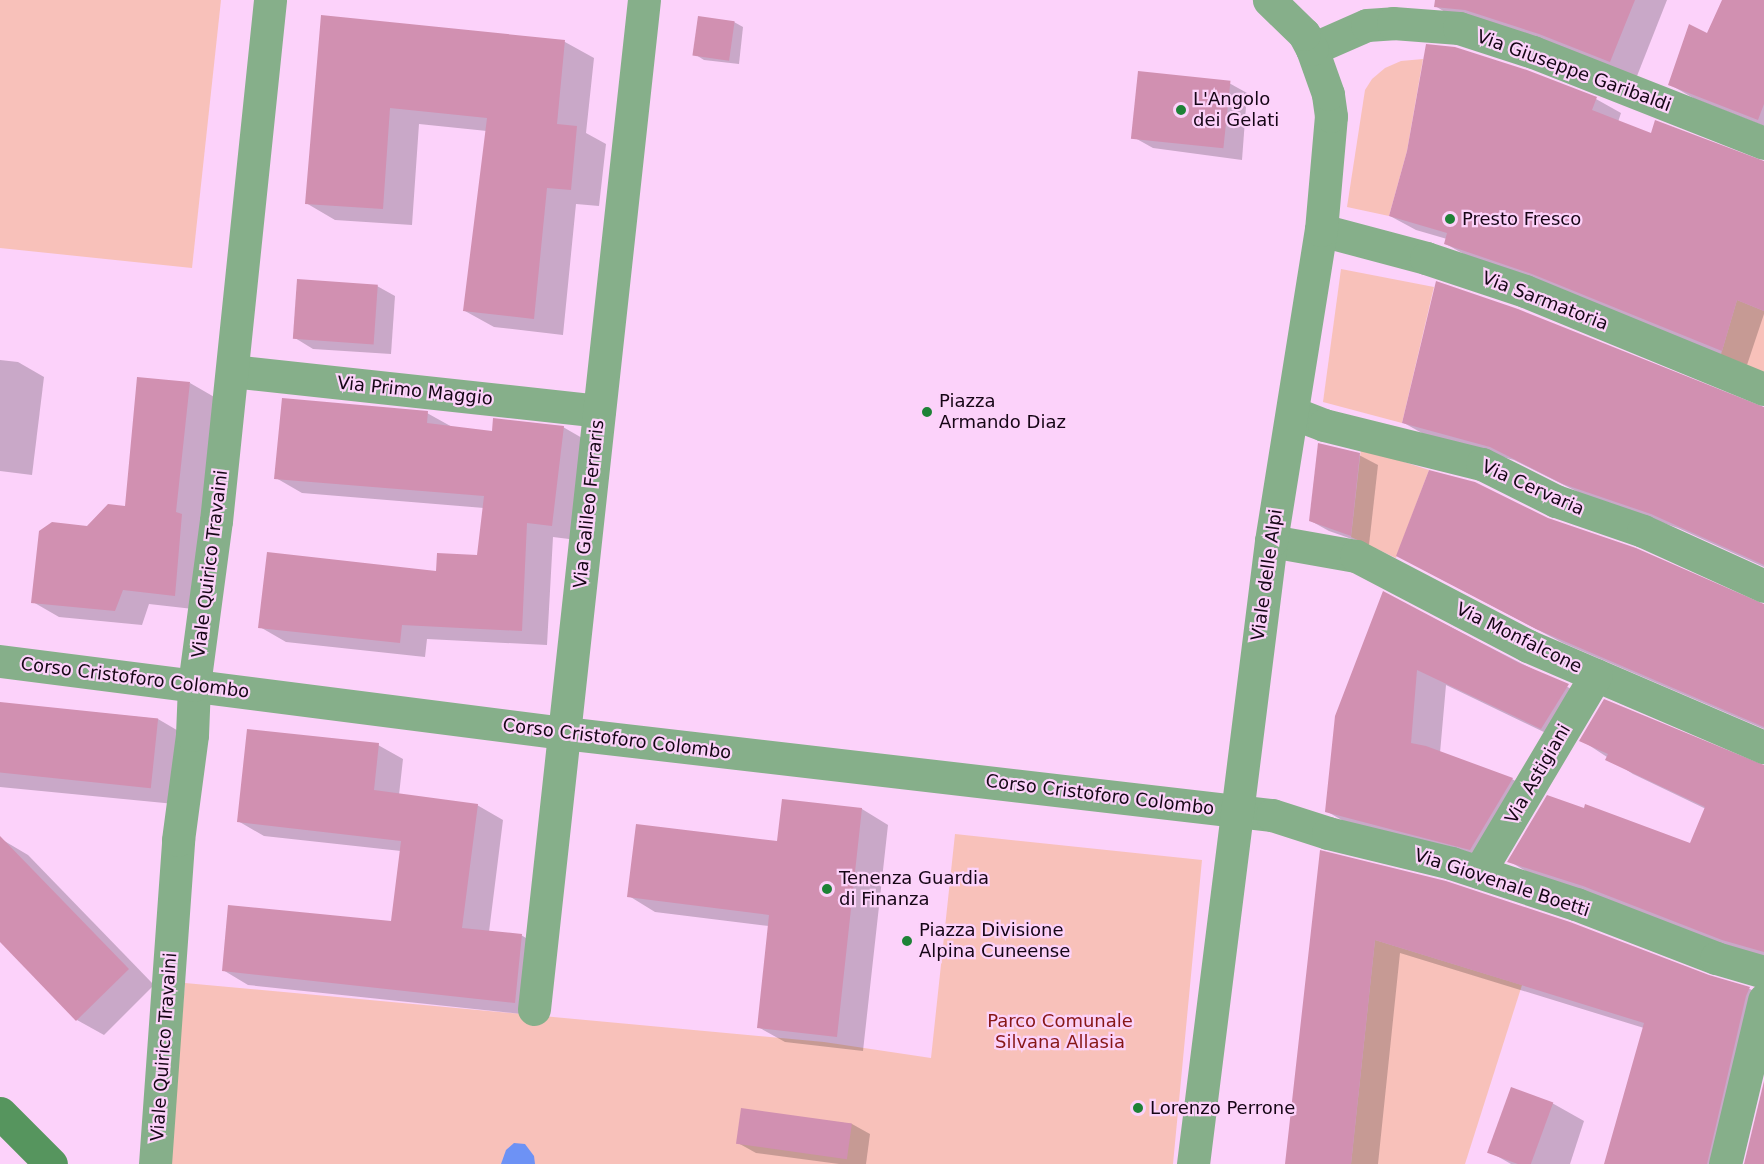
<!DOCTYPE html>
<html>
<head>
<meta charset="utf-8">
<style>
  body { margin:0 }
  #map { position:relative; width:1764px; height:1164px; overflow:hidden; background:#fcd2fa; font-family:"DejaVu Sans",sans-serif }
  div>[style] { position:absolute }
  .green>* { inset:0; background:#f8c1ba }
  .water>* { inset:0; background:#6d92f5 }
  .shadow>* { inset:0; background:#0003 }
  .building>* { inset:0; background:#d190b1; transform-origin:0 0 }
  .minor>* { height:33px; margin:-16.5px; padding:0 16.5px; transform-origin:16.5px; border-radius:16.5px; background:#86af8a }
  .secondary>* { height:33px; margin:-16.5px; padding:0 16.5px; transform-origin:16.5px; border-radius:16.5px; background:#56955e }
  .dots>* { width:16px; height:16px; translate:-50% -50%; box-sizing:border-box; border:3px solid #fcd2fa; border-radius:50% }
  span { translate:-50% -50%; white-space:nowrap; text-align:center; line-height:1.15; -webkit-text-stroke:4.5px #fcd2fa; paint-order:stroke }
  .street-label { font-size:18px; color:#160616 }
  .poi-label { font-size:18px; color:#160616 }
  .left { translate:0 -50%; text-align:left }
  .park-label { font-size:18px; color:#871716 }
</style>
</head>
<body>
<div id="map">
  <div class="green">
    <div style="clip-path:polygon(0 0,221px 0,192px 268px,0 248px)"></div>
    <div style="clip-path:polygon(1423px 59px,1407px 151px,1389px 216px,1347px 207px,1365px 90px,1372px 79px,1385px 68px,1401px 61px)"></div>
    <div style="clip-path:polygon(1341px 269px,1434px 287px,1402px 423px,1323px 402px)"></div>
    <div style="clip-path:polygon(1737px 300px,1764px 311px,1764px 377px,1719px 361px)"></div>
    <div style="clip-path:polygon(1361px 448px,1429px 470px,1396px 558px,1351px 537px)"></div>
    <div style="clip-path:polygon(955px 834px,1202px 860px,1173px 1164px,169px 1164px,185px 983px,824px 1042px,931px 1058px)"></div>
    <div style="clip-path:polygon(1375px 940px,1522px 985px,1465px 1164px,1351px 1164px)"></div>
  </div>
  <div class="water">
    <div style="clip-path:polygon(514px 1143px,525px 1144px,534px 1156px,535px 1164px,501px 1164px,506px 1150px)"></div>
  </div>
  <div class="shadow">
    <div style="clip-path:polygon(1436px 0,1667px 0,1637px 76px,1462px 22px,1435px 6px)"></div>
    <div style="clip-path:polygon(1724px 0,1764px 0,1764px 126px,1695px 99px,1669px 84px,1708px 35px)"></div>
    <div style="clip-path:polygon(322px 17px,565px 42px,594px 58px,586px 133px,606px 144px,599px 206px,576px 204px,563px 335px,494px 327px,465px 311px,487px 131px,419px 124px,412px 225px,335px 220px,306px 203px)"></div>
    <div style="clip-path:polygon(734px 22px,743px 27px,739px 64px,704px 60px,696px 55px)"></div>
    <div style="clip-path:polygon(1229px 83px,1247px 93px,1242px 160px,1153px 148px,1135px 138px)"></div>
    <div style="clip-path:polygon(1596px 99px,1621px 113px,1618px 122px,1652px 135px,1764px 162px,1764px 314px,1747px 365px,1471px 258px,1446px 244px,1447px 239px,1416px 230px,1390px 216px)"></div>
    <div style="clip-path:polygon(377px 286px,395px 296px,391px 354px,313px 349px,295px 338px)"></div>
    <div style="clip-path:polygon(0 360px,18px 362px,44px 377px,32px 475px,0 471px)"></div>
    <div style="clip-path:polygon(190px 383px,216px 398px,202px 610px,149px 604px,142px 625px,59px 617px,33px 602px,87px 527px,126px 508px)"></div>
    <div style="clip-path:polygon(1764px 408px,1764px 567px,1678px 528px,1590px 498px,1514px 460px,1429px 437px,1404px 423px)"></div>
    <div style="clip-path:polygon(427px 413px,454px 428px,493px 432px,563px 427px,589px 442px,577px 540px,553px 537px,547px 645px,427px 639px,425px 657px,286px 642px,260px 627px,438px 573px,478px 556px,484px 508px,302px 493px,276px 478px)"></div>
    <div style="clip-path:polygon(1359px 455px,1378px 465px,1369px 545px,1329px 531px,1311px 521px)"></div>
    <div style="clip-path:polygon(1547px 519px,1764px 606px,1764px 729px,1563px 643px,1424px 570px)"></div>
    <div style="clip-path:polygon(1384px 593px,1597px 702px,1571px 745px,1446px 685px,1440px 753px,1512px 779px,1541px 796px,1500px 865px,1356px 828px,1326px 811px)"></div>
    <div style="clip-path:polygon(0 703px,158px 719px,192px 739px,185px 805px,0 787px)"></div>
    <div style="clip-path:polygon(1581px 740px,1764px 767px,1764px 959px,1534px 876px,1509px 861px,1691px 845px,1706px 809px,1633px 774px)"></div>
    <div style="clip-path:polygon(378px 745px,403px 759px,399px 795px,477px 805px,503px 820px,489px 932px,521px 935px,546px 950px,540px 1016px,248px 985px,223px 970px,393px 923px,401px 851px,264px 836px,238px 821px)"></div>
    <div style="clip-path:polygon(783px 800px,862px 809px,888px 825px,863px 1051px,785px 1042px,758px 1027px,769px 926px,655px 912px,629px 896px,779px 843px)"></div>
    <div style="clip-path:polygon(1px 839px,28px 855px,154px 985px,104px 1035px,77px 1020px,0 940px)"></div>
    <div style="clip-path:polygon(1322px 852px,1750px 989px,1764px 997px,1734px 1164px,1606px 1164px,1644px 1028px,1400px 953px,1378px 1164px,1286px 1164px)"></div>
    <div style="clip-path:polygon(1552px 1103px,1584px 1121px,1570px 1164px,1511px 1164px,1490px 1152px)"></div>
    <div style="clip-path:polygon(742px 1110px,852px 1124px,870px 1134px,866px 1164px,839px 1164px,756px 1153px,738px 1143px)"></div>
  </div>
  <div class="building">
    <div style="clip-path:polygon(1435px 0,1635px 0,1610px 62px,1539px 34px,1465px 10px,1434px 7px)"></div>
    <div style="clip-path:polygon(1722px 0,1764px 0,1764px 104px,1758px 120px,1668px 85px,1689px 24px,1707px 33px)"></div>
    <div style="clip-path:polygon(321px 15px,565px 40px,557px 124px,577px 126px,571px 190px,547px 188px,534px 319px,463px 311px,487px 118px,390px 108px,383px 209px,305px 204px)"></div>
    <div style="left:698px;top:16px;width:37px;height:40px;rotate:8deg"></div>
    <div style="clip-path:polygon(1426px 44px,1455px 47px,1527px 70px,1597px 97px,1592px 110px,1651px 133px,1655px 120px,1764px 161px,1764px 311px,1737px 300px,1722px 351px,1532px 274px,1444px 244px,1447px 233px,1389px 216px,1407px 151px)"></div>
    <div style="left:1138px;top:71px;width:93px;height:68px;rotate:6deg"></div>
    <div style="left:297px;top:279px;width:81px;height:60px;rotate:4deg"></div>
    <div style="clip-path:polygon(1436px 281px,1518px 309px,1764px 407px,1764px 565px,1651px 514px,1563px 484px,1490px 447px,1402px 423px)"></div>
    <div style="clip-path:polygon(137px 377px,190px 382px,176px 512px,182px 514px,175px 596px,123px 590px,115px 611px,31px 603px,39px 531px,52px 522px,87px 526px,108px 504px,125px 506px)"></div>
    <div style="clip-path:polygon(282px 398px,428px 411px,427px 423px,492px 431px,493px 418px,564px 426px,552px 526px,527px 523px,522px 631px,402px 625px,400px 643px,258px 628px,267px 552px,436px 571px,437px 553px,477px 555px,484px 496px,274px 479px)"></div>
    <div style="clip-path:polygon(1318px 443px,1360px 453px,1351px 536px,1309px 521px)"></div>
    <div style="clip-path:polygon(1429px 470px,1475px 482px,1548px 518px,1636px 548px,1764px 604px,1764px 727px,1536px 629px,1396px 556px)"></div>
    <div style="clip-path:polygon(1383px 591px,1519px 663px,1569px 684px,1541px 729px,1417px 670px,1411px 743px,1426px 746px,1513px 778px,1470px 850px,1325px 812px,1335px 716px)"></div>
    <div style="clip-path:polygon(1604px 699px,1764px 765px,1764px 952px,1722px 940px,1583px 886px,1507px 862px,1547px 795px,1584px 808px,1585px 804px,1690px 843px,1705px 807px,1605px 760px,1608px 754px,1579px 741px)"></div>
    <div style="left:0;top:702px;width:159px;height:70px;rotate:6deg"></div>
    <div style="clip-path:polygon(247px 729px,379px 743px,374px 790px,478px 804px,462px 928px,522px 934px,515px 1003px,222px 971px,228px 905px,391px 921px,401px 841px,237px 822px)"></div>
    <div style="clip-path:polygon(782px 799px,862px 808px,837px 1037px,757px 1028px,769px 915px,627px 897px,636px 824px,777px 841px)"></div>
    <div style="clip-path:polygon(0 836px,129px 969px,76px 1021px,0 942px)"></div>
    <div style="clip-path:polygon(1320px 850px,1446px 881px,1570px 922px,1709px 975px,1750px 987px,1746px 996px,1707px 1164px,1604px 1164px,1644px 1023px,1375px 940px,1351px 1164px,1285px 1164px)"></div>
    <div style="clip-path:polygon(1764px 1081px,1764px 1164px,1744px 1164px)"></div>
    <div style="left:1511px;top:1087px;width:45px;height:70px;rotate:20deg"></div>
    <div style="left:741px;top:1108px;width:112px;height:36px;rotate:8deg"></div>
  </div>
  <div class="minor">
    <div style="left:1312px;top:49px;width:60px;rotate:-23.6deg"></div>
    <div style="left:1367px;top:25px;width:26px;rotate:-4deg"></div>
    <div style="left:1393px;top:23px;width:66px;rotate:4.3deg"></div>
    <div style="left:1459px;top:28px;width:78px;rotate:18deg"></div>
    <div style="left:1533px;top:52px;width:248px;rotate:21.5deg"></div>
    <div style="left:1321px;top:230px;width:109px;rotate:14.9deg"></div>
    <div style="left:1426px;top:258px;width:104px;rotate:18.4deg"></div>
    <div style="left:1525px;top:291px;width:258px;rotate:22.3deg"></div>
    <div style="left:232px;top:371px;width:369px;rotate:6.2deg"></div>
    <div style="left:1293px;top:413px;width:33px;rotate:21deg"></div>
    <div style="left:1324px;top:425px;width:163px;rotate:13.9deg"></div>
    <div style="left:1482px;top:464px;width:83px;rotate:26.6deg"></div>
    <div style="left:1556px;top:501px;width:92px;rotate:19deg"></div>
    <div style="left:1643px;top:531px;width:133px;rotate:24.4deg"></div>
    <div style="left:1271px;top:541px;width:86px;rotate:10deg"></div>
    <div style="left:1356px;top:556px;width:194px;rotate:27.6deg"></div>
    <div style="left:1528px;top:646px;width:257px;rotate:23.2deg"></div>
    <div style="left:0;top:661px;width:569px;rotate:7.28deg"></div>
    <div style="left:564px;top:733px;width:713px;rotate:6.61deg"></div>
    <div style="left:1272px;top:815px;width:59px;rotate:17.8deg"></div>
    <div style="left:1328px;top:833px;width:127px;rotate:13.7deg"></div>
    <div style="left:1451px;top:863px;width:132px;rotate:18.2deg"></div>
    <div style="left:1576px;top:904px;width:150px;rotate:21.1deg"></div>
    <div style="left:1716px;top:958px;width:50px;rotate:16.3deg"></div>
    <div style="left:1479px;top:872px;width:229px;rotate:-59.3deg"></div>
    <div style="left:534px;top:1009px;width:1015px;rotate:-83.78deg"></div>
    <div style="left:155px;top:1164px;width:325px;rotate:-85.9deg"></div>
    <div style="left:178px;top:840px;width:106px;rotate:-82.4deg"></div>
    <div style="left:192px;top:735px;width:50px;rotate:-87.7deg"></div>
    <div style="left:194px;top:685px;width:165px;rotate:-82.4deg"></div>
    <div style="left:216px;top:521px;width:524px;rotate:-84.08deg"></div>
    <div style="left:1193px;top:1164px;width:628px;rotate:-82.86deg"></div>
    <div style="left:1271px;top:541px;width:315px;rotate:-80.9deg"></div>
    <div style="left:1321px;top:230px;width:114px;rotate:-85deg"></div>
    <div style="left:1331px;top:116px;width:22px;rotate:-98deg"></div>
    <div style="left:1328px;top:94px;width:48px;rotate:-109.6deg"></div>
    <div style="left:1312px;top:49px;width:17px;rotate:-118deg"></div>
    <div style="left:1304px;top:34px;width:49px;rotate:-135.8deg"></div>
    <div style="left:1725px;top:1164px;width:169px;rotate:-76.6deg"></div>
  </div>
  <div class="secondary">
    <div style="left:0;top:1113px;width:72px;rotate:45deg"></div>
  </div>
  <div class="dots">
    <div style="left:1181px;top:110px;background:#1d8236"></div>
    <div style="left:1450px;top:219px;background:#1d8236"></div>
    <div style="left:927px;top:412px;background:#1d8236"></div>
    <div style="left:827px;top:889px;background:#1d8236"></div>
    <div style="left:907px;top:941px;background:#1d8236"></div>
    <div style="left:1138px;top:1108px;background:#1d8236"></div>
  </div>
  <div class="street-label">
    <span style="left:1574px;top:71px;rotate:20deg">Via Giuseppe Garibaldi</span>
    <span style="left:1545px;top:301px;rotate:21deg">Via Sarmatoria</span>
    <span style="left:415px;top:391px;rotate:6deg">Via Primo Maggio</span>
    <span style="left:1533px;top:488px;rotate:24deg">Via Cervaria</span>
    <span style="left:589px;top:504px;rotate:-84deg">Via Galileo Ferraris</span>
    <span style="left:210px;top:564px;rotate:-83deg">Viale Quirico Travaini</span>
    <span style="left:1267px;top:575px;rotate:-82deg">Viale delle Alpi</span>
    <span style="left:1519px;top:638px;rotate:26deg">Via Monfalcone</span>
    <span style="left:135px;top:678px;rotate:7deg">Corso Cristoforo Colombo</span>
    <span style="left:617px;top:739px;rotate:7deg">Corso Cristoforo Colombo</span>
    <span style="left:1538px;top:774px;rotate:-60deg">Via Astigiani</span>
    <span style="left:1100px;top:795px;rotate:7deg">Corso Cristoforo Colombo</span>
    <span style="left:1502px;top:883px;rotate:18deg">Via Giovenale Boetti</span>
    <span style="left:164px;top:1047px;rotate:-86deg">Viale Quirico Travaini</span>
  </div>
  <div class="poi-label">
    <span class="left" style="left:1193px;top:110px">L'Angolo<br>dei Gelati</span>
    <span class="left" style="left:1462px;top:219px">Presto Fresco</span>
    <span class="left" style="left:939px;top:412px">Piazza<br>Armando Diaz</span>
    <span class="left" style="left:839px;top:889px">Tenenza Guardia<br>di Finanza</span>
    <span class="left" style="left:919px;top:941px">Piazza Divisione<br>Alpina Cuneense</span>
    <span class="left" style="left:1150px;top:1108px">Lorenzo Perrone</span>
  </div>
  <div class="park-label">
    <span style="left:1060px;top:1032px">Parco Comunale<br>Silvana Allasia</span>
  </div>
</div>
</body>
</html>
